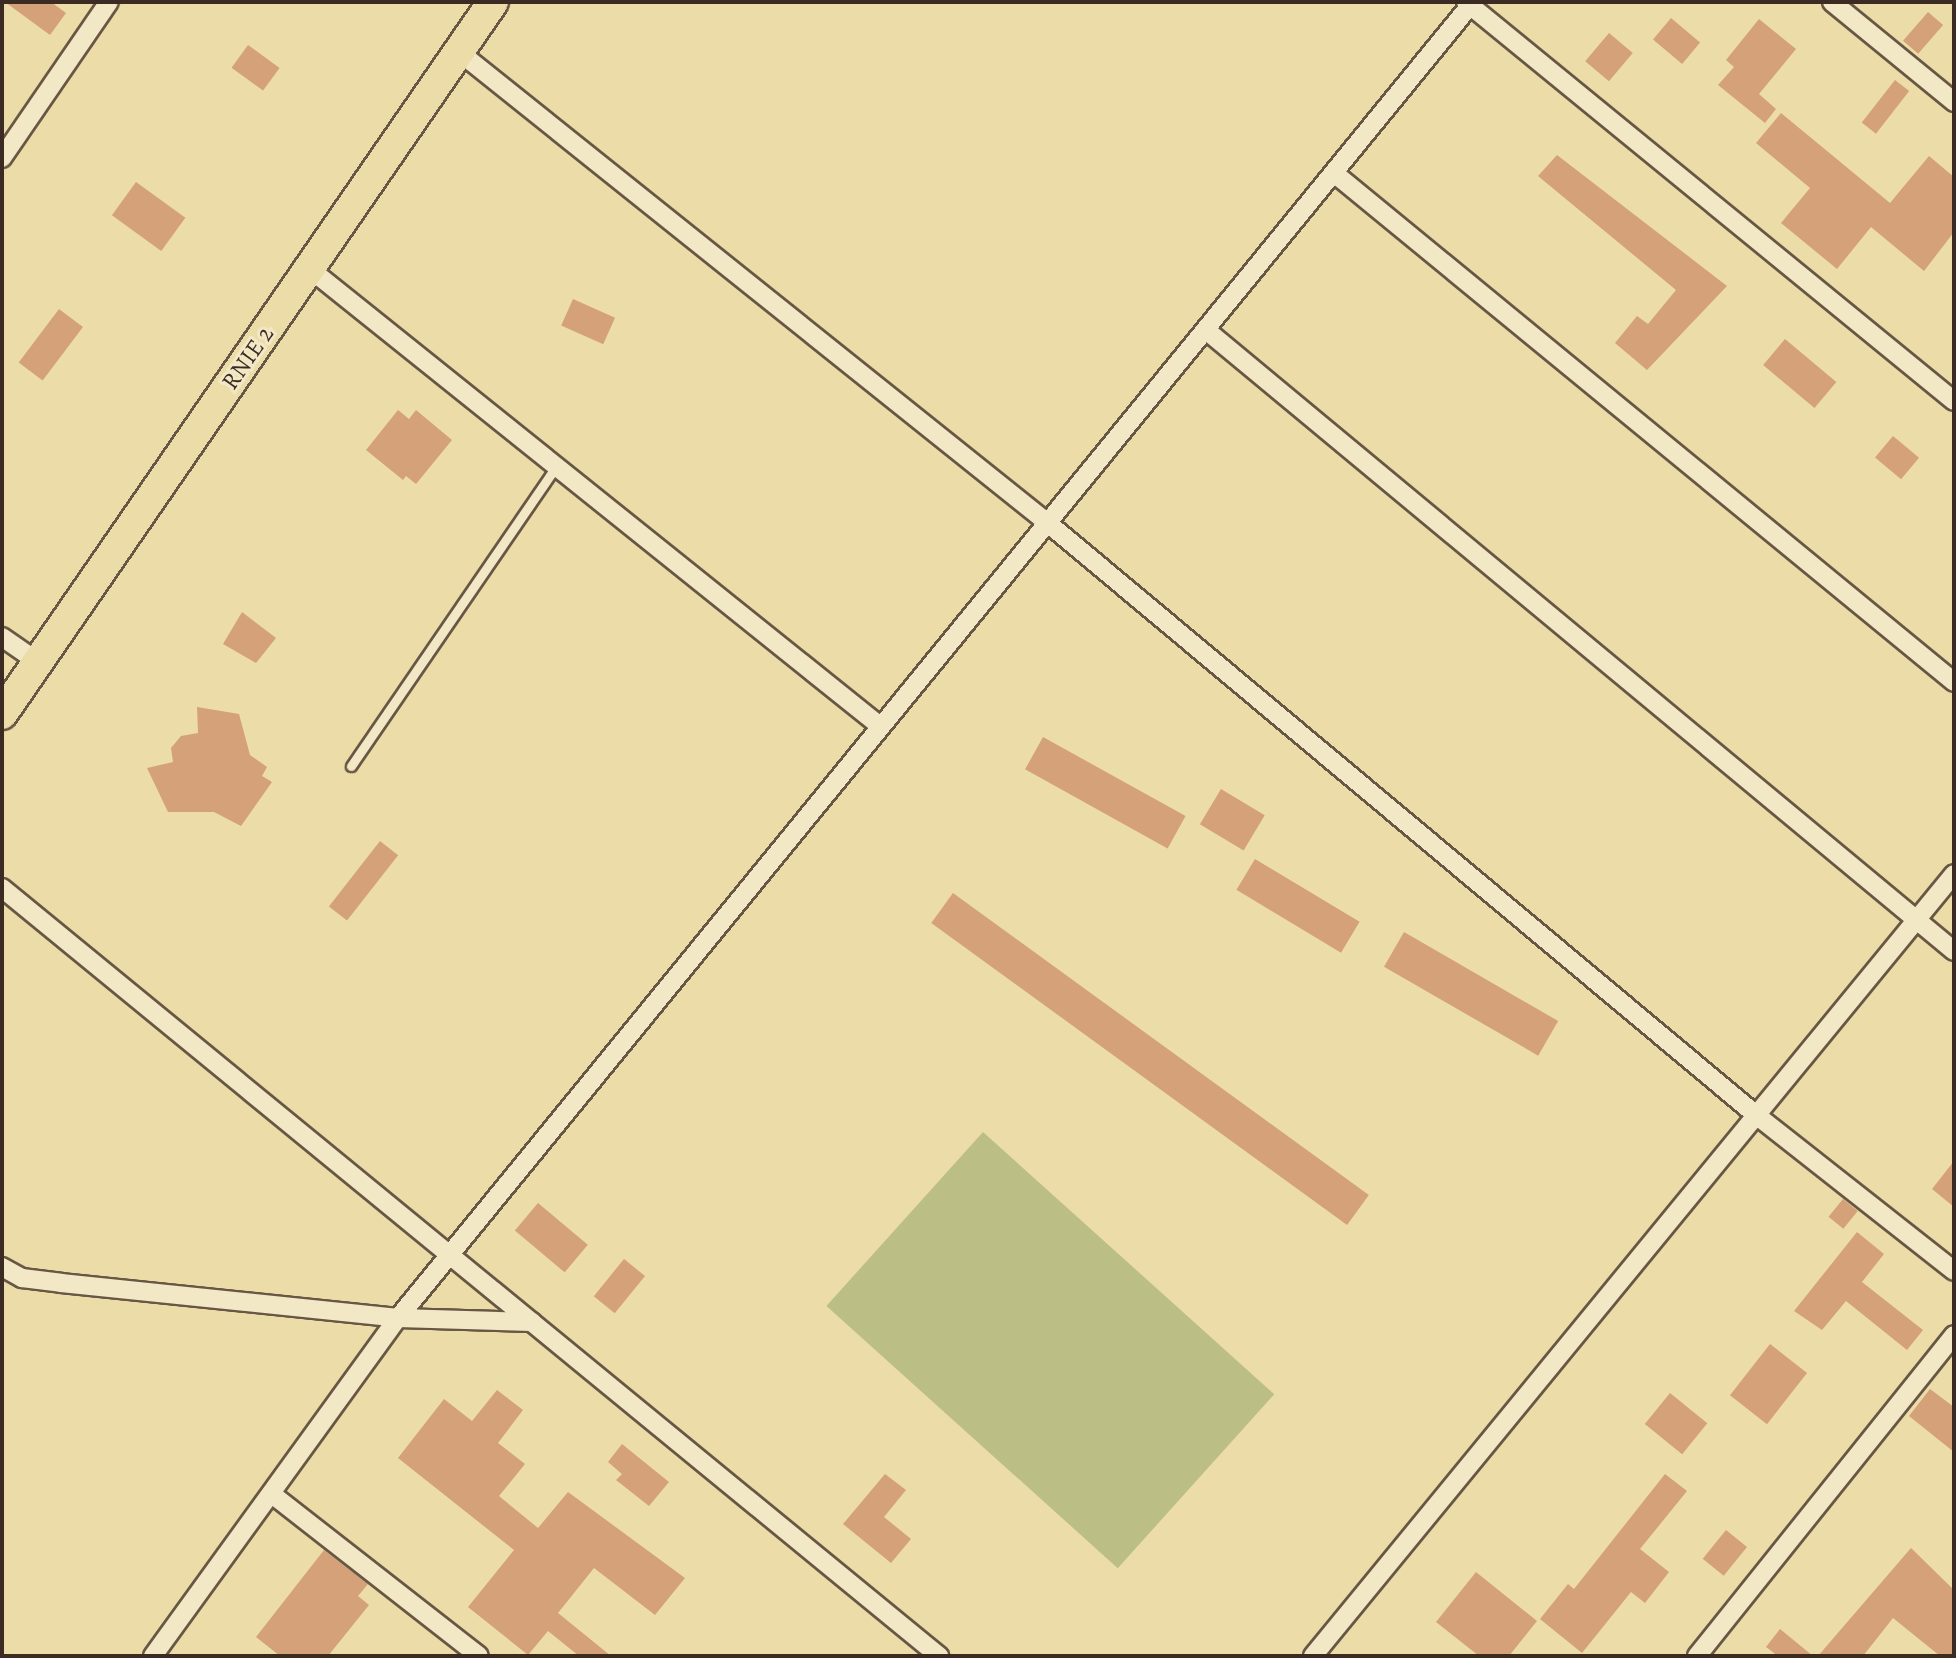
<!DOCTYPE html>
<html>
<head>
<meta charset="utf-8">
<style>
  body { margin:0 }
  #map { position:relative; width:1956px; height:1658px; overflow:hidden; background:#ecdca8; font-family:Alegreya,serif }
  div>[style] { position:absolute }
  .green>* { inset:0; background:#bbbf85; transform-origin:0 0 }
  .building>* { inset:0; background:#d4a179; transform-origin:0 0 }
  .roads { filter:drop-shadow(2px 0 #685744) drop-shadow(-2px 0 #685744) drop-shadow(0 2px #685744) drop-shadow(0 -2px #685744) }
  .lane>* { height:9px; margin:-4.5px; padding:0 4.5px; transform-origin:4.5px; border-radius:4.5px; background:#f3e8c6 }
  .street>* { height:18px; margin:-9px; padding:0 9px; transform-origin:9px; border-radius:9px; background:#f3e8c6 }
  .primary>* { height:30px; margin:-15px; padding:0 15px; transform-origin:15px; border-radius:15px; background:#ecdca8 }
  span { translate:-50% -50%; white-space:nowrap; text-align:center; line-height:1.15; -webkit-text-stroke:6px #f3e8c6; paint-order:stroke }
  .street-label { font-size:24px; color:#3c2b23 }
  .frame { position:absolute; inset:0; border:4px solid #3c2b23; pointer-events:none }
</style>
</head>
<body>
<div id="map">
  <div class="green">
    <div style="left:983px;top:1132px;width:392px;height:234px;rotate:42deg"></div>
  </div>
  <div class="building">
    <div style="clip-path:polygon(5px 2px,51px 2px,66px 13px,50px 35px)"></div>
    <div style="left:1928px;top:12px;width:20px;height:38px;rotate:41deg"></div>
    <div style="left:1671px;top:18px;width:38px;height:28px;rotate:40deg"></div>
    <div style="clip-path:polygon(1759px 19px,1796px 49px,1759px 94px,1776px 109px,1765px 123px,1718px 85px,1734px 67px,1726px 60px)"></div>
    <div style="left:1609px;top:33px;width:31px;height:37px;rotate:40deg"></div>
    <div style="left:248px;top:45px;width:39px;height:28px;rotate:36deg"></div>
    <div style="left:1895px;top:80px;width:18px;height:54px;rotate:38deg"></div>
    <div style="clip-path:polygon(1781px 113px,1890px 203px,1929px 156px,1954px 177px,1954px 232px,1924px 271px,1871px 227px,1837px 269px,1781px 223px,1810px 188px,1756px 143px)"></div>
    <div style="clip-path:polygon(1557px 155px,1727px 286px,1647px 370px,1615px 343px,1637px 316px,1648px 324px,1676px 290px,1538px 176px)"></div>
    <div style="left:136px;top:182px;width:61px;height:41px;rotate:36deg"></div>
    <div style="left:573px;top:299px;width:46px;height:29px;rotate:24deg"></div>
    <div style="left:59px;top:309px;width:30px;height:67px;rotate:37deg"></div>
    <div style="left:1785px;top:339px;width:67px;height:34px;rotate:40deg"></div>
    <div style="clip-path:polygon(398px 410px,409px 419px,416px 410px,452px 440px,416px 484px,406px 476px,403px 480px,366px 450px)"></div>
    <div style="left:1893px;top:436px;width:34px;height:28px;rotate:40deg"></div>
    <div style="clip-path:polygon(242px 612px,276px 638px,256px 663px,223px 644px)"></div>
    <div style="clip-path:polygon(197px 707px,239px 714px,250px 755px,267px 767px,262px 776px,272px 782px,241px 826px,214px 812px,168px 812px,147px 768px,173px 762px,171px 748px,181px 736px,198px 733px)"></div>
    <div style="left:1043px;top:737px;width:163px;height:37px;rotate:29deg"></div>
    <div style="left:1221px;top:789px;width:51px;height:41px;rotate:31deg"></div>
    <div style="left:380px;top:841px;width:23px;height:83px;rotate:38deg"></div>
    <div style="left:1255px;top:859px;width:122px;height:36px;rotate:31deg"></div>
    <div style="left:953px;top:893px;width:514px;height:37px;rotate:36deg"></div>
    <div style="left:1404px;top:932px;width:178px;height:40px;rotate:30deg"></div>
    <div style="clip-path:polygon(1954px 1161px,1954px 1207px,1932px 1189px)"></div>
    <div style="left:1843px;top:1199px;width:19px;height:23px;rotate:39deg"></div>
    <div style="left:538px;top:1203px;width:65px;height:36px;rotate:40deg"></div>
    <div style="clip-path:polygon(1857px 1232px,1884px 1254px,1862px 1282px,1923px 1330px,1907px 1350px,1846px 1301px,1822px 1330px,1794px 1311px)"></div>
    <div style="left:624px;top:1259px;width:27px;height:48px;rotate:39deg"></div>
    <div style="left:1770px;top:1344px;width:47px;height:65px;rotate:38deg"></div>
    <div style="clip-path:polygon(1930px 1389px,1954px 1407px,1954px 1452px,1909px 1416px)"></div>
    <div style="clip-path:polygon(497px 1390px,523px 1410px,498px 1443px,525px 1464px,499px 1496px,538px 1528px,568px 1492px,685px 1578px,655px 1615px,594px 1568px,558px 1613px,611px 1656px,579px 1656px,548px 1631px,528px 1655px,468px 1607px,514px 1550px,398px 1458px,444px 1399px,472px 1421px)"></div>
    <div style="left:1670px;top:1393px;width:48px;height:40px;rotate:39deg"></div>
    <div style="clip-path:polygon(622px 1444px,669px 1482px,649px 1506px,616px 1480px,622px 1474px,608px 1462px)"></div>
    <div style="clip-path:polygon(885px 1474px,906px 1490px,884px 1517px,911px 1539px,891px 1563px,843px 1524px)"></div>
    <div style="clip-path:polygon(1665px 1474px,1687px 1491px,1640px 1549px,1669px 1572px,1645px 1603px,1631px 1592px,1582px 1653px,1540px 1619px,1568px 1584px,1574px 1589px)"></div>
    <div style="left:1726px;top:1530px;width:27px;height:37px;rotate:39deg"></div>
    <div style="clip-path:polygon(1911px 1548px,1954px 1590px,1954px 1656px,1940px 1656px,1893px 1618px,1863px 1656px,1818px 1656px)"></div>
    <div style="clip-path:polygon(324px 1550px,368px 1584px,358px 1596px,369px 1605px,328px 1656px,280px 1656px,256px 1637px)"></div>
    <div style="clip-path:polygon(1476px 1572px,1537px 1621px,1509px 1656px,1479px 1656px,1436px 1622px)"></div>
    <div style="clip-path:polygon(1780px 1629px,1813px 1656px,1778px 1656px,1766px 1647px)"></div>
  </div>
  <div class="roads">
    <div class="lane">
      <div style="left:351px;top:766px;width:363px;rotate:-55.6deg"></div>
    </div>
    <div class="street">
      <div style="left:1466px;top:2px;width:630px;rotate:39.27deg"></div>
      <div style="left:1832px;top:2px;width:158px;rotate:39.3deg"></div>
      <div style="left:458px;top:51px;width:757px;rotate:38.67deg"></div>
      <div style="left:1049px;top:524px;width:921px;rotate:39.89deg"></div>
      <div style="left:1756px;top:1115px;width:252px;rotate:38.2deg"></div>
      <div style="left:2px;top:158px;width:189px;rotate:-55.6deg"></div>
      <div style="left:1334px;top:173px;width:802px;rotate:39.38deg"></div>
      <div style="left:310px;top:269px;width:731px;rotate:38.72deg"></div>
      <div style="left:1206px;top:330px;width:972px;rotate:39.7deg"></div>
      <div style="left:2px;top:637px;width:44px;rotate:34.8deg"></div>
      <div style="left:2px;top:888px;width:1212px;rotate:39.34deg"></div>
      <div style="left:2px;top:1267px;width:23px;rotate:29deg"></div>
      <div style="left:22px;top:1278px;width:39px;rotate:7deg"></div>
      <div style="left:61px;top:1283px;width:339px;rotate:5.9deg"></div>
      <div style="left:398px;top:1318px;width:134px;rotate:1.7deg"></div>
      <div style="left:273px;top:1495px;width:261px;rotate:38deg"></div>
      <div style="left:153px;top:1656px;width:417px;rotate:-54.1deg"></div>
      <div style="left:398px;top:1318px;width:1699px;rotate:-50.76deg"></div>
      <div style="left:1313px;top:1656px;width:1011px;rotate:-50.66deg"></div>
      <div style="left:1697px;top:1656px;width:411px;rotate:-51.3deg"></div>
    </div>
    <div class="primary">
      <div style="left:2px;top:714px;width:865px;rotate:-55.41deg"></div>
    </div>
  </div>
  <div class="street-label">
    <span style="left:248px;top:358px;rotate:-55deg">RNIE 2</span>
  </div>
  <div class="frame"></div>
</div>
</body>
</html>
